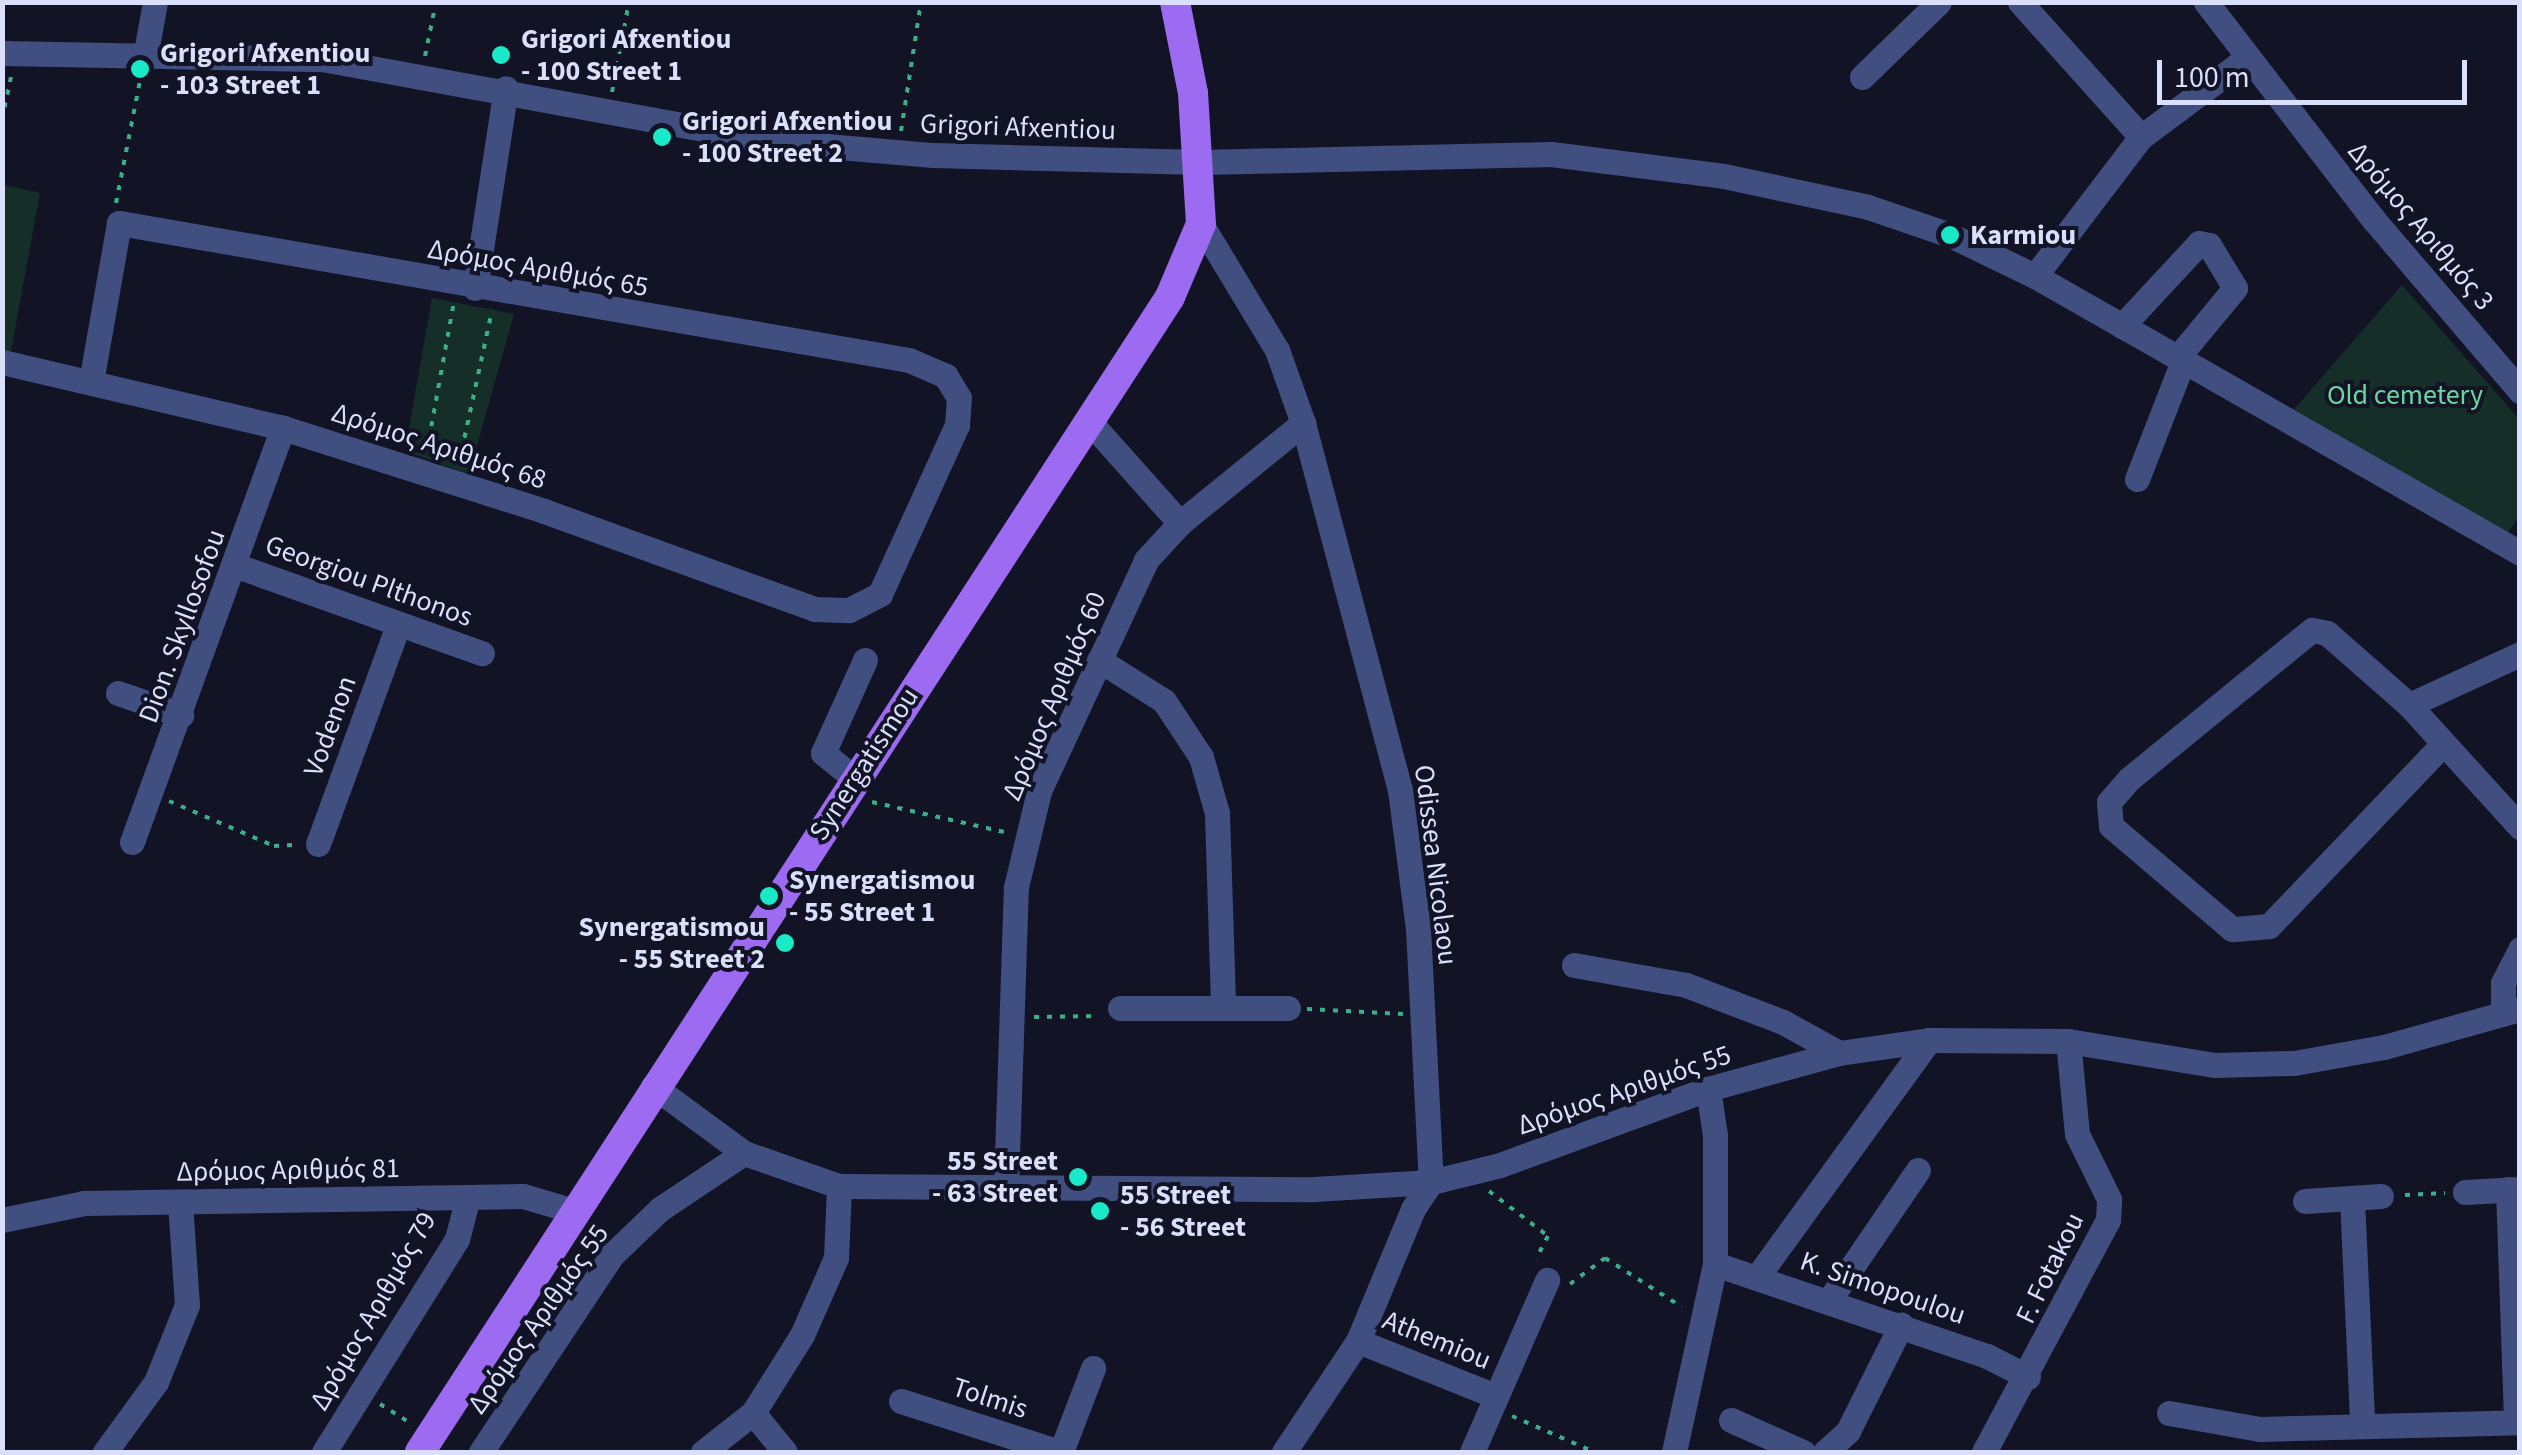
<!DOCTYPE html>
<html>
<head>
<meta charset="utf-8">
<style>
  body { margin:0 }
  #map { position:relative; width:2522px; height:1455px; overflow:hidden; background:#121426; font-family:"Source Sans 3",sans-serif }
  div>[style] { position:absolute }
  .green>* { inset:0; background:#152f28 }
  .path>* { height:4px; margin-top:-2px; transform-origin:0; background:repeating-linear-gradient(90deg,#3bae8a 0 5px,transparent 0 13px) }
  .minor>* { height:25px; margin:-12.5px; padding:0 12.5px; transform-origin:12.5px; border-radius:12.5px; background:#414f80 }
  .major>* { height:30px; margin:-15px; padding:0 15px; transform-origin:15px; border-radius:15px; background:#9c6bf1 }
  .dots>* { width:28px; height:28px; translate:-50% -50%; box-sizing:border-box; border:5px solid #121426; border-radius:50% }
  span { translate:-50% -50%; white-space:nowrap; text-align:center; line-height:1.15; -webkit-text-stroke:8px #121426; paint-order:stroke }
  .poi-label { font-size:28px; color:#dadffc; font-weight:700 }
  .left { translate:0 -50%; text-align:left }
  .right { translate:-100% -50%; text-align:right }
  .street-label { font-size:28px; color:#dadffc }
  .park-label { font-size:28px; color:#6cd6a0 }
  .frame { position:absolute; inset:0; border:5px solid #dadffc; pointer-events:none }
  .scale { position:absolute; left:2157px; top:60px; width:310px; height:45px; box-sizing:border-box; border:5px solid #dadffc; border-top:0; padding-left:12px; font-size:30px; line-height:35px; white-space:nowrap; color:#dadffc; -webkit-text-stroke:8px #121426; paint-order:stroke }
</style>
</head>
<body>
<div id="map">
  <div class="green">
    <div style="clip-path:polygon(3px 185px,40px 193px,10px 356px,3px 354px)"></div>
    <div style="clip-path:polygon(2402px 285px,2519px 419px,2519px 517px,2507px 534px,2290px 414px)"></div>
    <div style="clip-path:polygon(432px 298px,514px 314px,469px 474px,405px 451px)"></div>
  </div>
  <div class="path">
    <div style="left:425px;top:56px;width:55px;rotate:-78.5deg"></div>
    <div style="left:612px;top:92px;width:92px;rotate:-79.3deg"></div>
    <div style="left:2px;top:120px;width:44px;rotate:-78.2deg"></div>
    <div style="left:901px;top:131px;width:131px;rotate:-81.2deg"></div>
    <div style="left:116px;top:203px;width:129px;rotate:-78.9deg"></div>
    <div style="left:437px;top:452px;width:15px;rotate:-122deg"></div>
    <div style="left:429px;top:439px;width:140px;rotate:-79.7deg"></div>
    <div style="left:459px;top:463px;width:156px;rotate:-77.8deg"></div>
    <div style="left:169px;top:801px;width:114px;rotate:23.2deg"></div>
    <div style="left:274px;top:846px;width:22px;rotate:-3deg"></div>
    <div style="left:872px;top:802px;width:140px;rotate:12.8deg"></div>
    <div style="left:1307px;top:1009px;width:96px;rotate:3deg"></div>
    <div style="left:1034px;top:1017px;width:65px;rotate:-0.9deg"></div>
    <div style="left:1489px;top:1191px;width:74px;rotate:37.3deg"></div>
    <div style="left:1548px;top:1236px;width:26px;rotate:118deg"></div>
    <div style="left:2405px;top:1195px;width:40px;rotate:-2.9deg"></div>
    <div style="left:1570px;top:1284px;width:44px;rotate:-36.6deg"></div>
    <div style="left:1605px;top:1258px;width:91px;rotate:32.5deg"></div>
    <div style="left:380px;top:1404px;width:36px;rotate:32deg"></div>
    <div style="left:1512px;top:1416px;width:90px;rotate:23.7deg"></div>
  </div>
  <div class="minor">
    <div style="left:2020px;top:2px;width:181px;rotate:48.1deg"></div>
    <div style="left:2206px;top:2px;width:275px;rotate:52.4deg"></div>
    <div style="left:2374px;top:220px;width:225px;rotate:49.5deg"></div>
    <div style="left:146px;top:52px;width:51px;rotate:-79.8deg"></div>
    <div style="left:2px;top:53px;width:320px;rotate:1.1deg"></div>
    <div style="left:322px;top:59px;width:454px;rotate:10.4deg"></div>
    <div style="left:769px;top:141px;width:165px;rotate:4.9deg"></div>
    <div style="left:933px;top:155px;width:267px;rotate:1.5deg"></div>
    <div style="left:1200px;top:162px;width:351px;rotate:-1.3deg"></div>
    <div style="left:1551px;top:154px;width:174px;rotate:7.2deg"></div>
    <div style="left:1724px;top:176px;width:147px;rotate:12.1deg"></div>
    <div style="left:1868px;top:207px;width:87px;rotate:18.9deg"></div>
    <div style="left:1950px;top:235px;width:94px;rotate:25.8deg"></div>
    <div style="left:2035px;top:276px;width:559px;rotate:29.73deg"></div>
    <div style="left:1862px;top:77px;width:107px;rotate:-44.2deg"></div>
    <div style="left:1201px;top:224px;width:147px;rotate:58.9deg"></div>
    <div style="left:1277px;top:350px;width:77px;rotate:70.4deg"></div>
    <div style="left:1303px;top:423px;width:380px;rotate:75.2deg"></div>
    <div style="left:1400px;top:790px;width:139px;rotate:82.6deg"></div>
    <div style="left:1418px;top:928px;width:254px;rotate:87.1deg"></div>
    <div style="left:1431px;top:1182px;width:32px;rotate:124deg"></div>
    <div style="left:1413px;top:1209px;width:143px;rotate:112.6deg"></div>
    <div style="left:1358px;top:1341px;width:133px;rotate:123.7deg"></div>
    <div style="left:2035px;top:276px;width:175px;rotate:-52.7deg"></div>
    <div style="left:2141px;top:137px;width:132px;rotate:-36.7deg"></div>
    <div style="left:475px;top:288px;width:202px;rotate:-81.2deg"></div>
    <div style="left:2122px;top:326px;width:113px;rotate:-47.1deg"></div>
    <div style="left:2199px;top:243px;width:10px;rotate:11deg"></div>
    <div style="left:2209px;top:245px;width:50px;rotate:58.8deg"></div>
    <div style="left:2235px;top:288px;width:91px;rotate:129.6deg"></div>
    <div style="left:2px;top:362px;width:289px;rotate:13.2deg"></div>
    <div style="left:283px;top:428px;width:274px;rotate:17.6deg"></div>
    <div style="left:544px;top:511px;width:288px;rotate:19.9deg"></div>
    <div style="left:815px;top:609px;width:34px;rotate:2deg"></div>
    <div style="left:849px;top:610px;width:35px;rotate:-27deg"></div>
    <div style="left:880px;top:594px;width:186px;rotate:-65.5deg"></div>
    <div style="left:957px;top:425px;width:27px;rotate:-86deg"></div>
    <div style="left:959px;top:398px;width:26px;rotate:-121deg"></div>
    <div style="left:946px;top:376px;width:40px;rotate:-156.6deg"></div>
    <div style="left:909px;top:360px;width:802px;rotate:-170.16deg"></div>
    <div style="left:119px;top:223px;width:161px;rotate:100deg"></div>
    <div style="left:1089px;top:421px;width:137px;rotate:48.3deg"></div>
    <div style="left:2137px;top:479px;width:127px;rotate:-68.7deg"></div>
    <div style="left:237px;top:566px;width:260px;rotate:19.6deg"></div>
    <div style="left:1099px;top:660px;width:77px;rotate:32.2deg"></div>
    <div style="left:1164px;top:701px;width:67px;rotate:56.5deg"></div>
    <div style="left:1201px;top:757px;width:58px;rotate:74.1deg"></div>
    <div style="left:1217px;top:813px;width:192px;rotate:88.2deg"></div>
    <div style="left:118px;top:693px;width:67px;rotate:19.2deg"></div>
    <div style="left:2409px;top:705px;width:122px;rotate:-24.7deg"></div>
    <div style="left:2443px;top:744px;width:252px;rotate:133.7deg"></div>
    <div style="left:2269px;top:926px;width:37px;rotate:175deg"></div>
    <div style="left:2232px;top:929px;width:159px;rotate:-139.6deg"></div>
    <div style="left:2111px;top:826px;width:24px;rotate:-95deg"></div>
    <div style="left:2109px;top:802px;width:30px;rotate:-49deg"></div>
    <div style="left:2129px;top:779px;width:236px;rotate:-39.2deg"></div>
    <div style="left:2312px;top:630px;width:15px;rotate:11deg"></div>
    <div style="left:2327px;top:633px;width:109px;rotate:41.3deg"></div>
    <div style="left:2409px;top:705px;width:165px;rotate:47.7deg"></div>
    <div style="left:854px;top:778px;width:40px;rotate:-141deg"></div>
    <div style="left:823px;top:753px;width:102px;rotate:-65.7deg"></div>
    <div style="left:132px;top:842px;width:441px;rotate:-70deg"></div>
    <div style="left:318px;top:844px;width:230px;rotate:-69.9deg"></div>
    <div style="left:1574px;top:965px;width:114px;rotate:10.1deg"></div>
    <div style="left:1686px;top:985px;width:104px;rotate:20.9deg"></div>
    <div style="left:1783px;top:1022px;width:64px;rotate:29deg"></div>
    <div style="left:1120px;top:1008px;width:168px"></div>
    <div style="left:2503px;top:1010px;width:27px;rotate:-90deg"></div>
    <div style="left:2503px;top:983px;width:38px;rotate:-63deg"></div>
    <div style="left:653px;top:1086px;width:113px;rotate:36.4deg"></div>
    <div style="left:744px;top:1153px;width:101px;rotate:19.2deg"></div>
    <div style="left:839px;top:1186px;width:475px;rotate:0.4deg"></div>
    <div style="left:1314px;top:1189px;width:117px;rotate:-3.4deg"></div>
    <div style="left:1431px;top:1182px;width:71px;rotate:-13.8deg"></div>
    <div style="left:1500px;top:1165px;width:221px;rotate:-20.1deg"></div>
    <div style="left:1708px;top:1089px;width:136px;rotate:-15.4deg"></div>
    <div style="left:1839px;top:1053px;width:91px;rotate:-8.2deg"></div>
    <div style="left:1929px;top:1040px;width:139px;rotate:0.4deg"></div>
    <div style="left:2068px;top:1041px;width:149px;rotate:9.3deg"></div>
    <div style="left:2215px;top:1065px;width:79px;rotate:-1.5deg"></div>
    <div style="left:2294px;top:1063px;width:91px;rotate:-10.1deg"></div>
    <div style="left:2384px;top:1047px;width:141px;rotate:-15.6deg"></div>
    <div style="left:1006px;top:1186px;width:299px;rotate:-88.1deg"></div>
    <div style="left:1016px;top:887px;width:99px;rotate:-76.5deg"></div>
    <div style="left:1039px;top:791px;width:255px;rotate:-65.1deg"></div>
    <div style="left:1146px;top:560px;width:50px;rotate:-47.4deg"></div>
    <div style="left:1180px;top:523px;width:159px;rotate:-39.1deg"></div>
    <div style="left:2508px;top:1189px;width:233px;rotate:88deg"></div>
    <div style="left:2465px;top:1192px;width:55px;rotate:-3.1deg"></div>
    <div style="left:2352px;top:1198px;width:224px;rotate:87.4deg"></div>
    <div style="left:2305px;top:1201px;width:76px;rotate:-3.8deg"></div>
    <div style="left:2px;top:1220px;width:84px;rotate:-11.7deg"></div>
    <div style="left:84px;top:1203px;width:384px;rotate:-0.9deg"></div>
    <div style="left:468px;top:1197px;width:55px;rotate:-1deg"></div>
    <div style="left:523px;top:1196px;width:53px;rotate:16.4deg"></div>
    <div style="left:1715px;top:1264px;width:287px;rotate:18.7deg"></div>
    <div style="left:1987px;top:1356px;width:46px;rotate:27.1deg"></div>
    <div style="left:1757px;top:1277px;width:293px;rotate:-54deg"></div>
    <div style="left:1830px;top:1299px;width:156px;rotate:-55.7deg"></div>
    <div style="left:1358px;top:1341px;width:145px;rotate:21.8deg"></div>
    <div style="left:901px;top:1401px;width:167px;rotate:17.8deg"></div>
    <div style="left:753px;top:1413px;width:50px;rotate:50.6deg"></div>
    <div style="left:2169px;top:1413px;width:92px;rotate:10deg"></div>
    <div style="left:2260px;top:1429px;width:260px;rotate:-1.5deg"></div>
    <div style="left:1731px;top:1420px;width:79px;rotate:24deg"></div>
    <div style="left:105px;top:1452px;width:87px;rotate:-53.9deg"></div>
    <div style="left:156px;top:1382px;width:83px;rotate:-68.1deg"></div>
    <div style="left:187px;top:1305px;width:103px;rotate:-93.9deg"></div>
    <div style="left:324px;top:1452px;width:251px;rotate:-58deg"></div>
    <div style="left:457px;top:1239px;width:43px;rotate:-75.3deg"></div>
    <div style="left:481px;top:1452px;width:237px;rotate:-56.4deg"></div>
    <div style="left:612px;top:1255px;width:66px;rotate:-43.8deg"></div>
    <div style="left:660px;top:1209px;width:101px;rotate:-33.7deg"></div>
    <div style="left:703px;top:1452px;width:63px;rotate:-38deg"></div>
    <div style="left:753px;top:1413px;width:92px;rotate:-57.9deg"></div>
    <div style="left:802px;top:1335px;width:84px;rotate:-66.2deg"></div>
    <div style="left:836px;top:1258px;width:72px;rotate:-87.6deg"></div>
    <div style="left:1061px;top:1452px;width:90px;rotate:-69.1deg"></div>
    <div style="left:1472px;top:1452px;width:188px;rotate:-66.4deg"></div>
    <div style="left:1674px;top:1452px;width:192px;rotate:-77.7deg"></div>
    <div style="left:1715px;top:1264px;width:129px;rotate:-90deg"></div>
    <div style="left:1715px;top:1135px;width:47px;rotate:-98.7deg"></div>
    <div style="left:1825px;top:1452px;width:31px;rotate:-42deg"></div>
    <div style="left:1848px;top:1431px;width:119px;rotate:-63.4deg"></div>
    <div style="left:1984px;top:1452px;width:263px;rotate:-61.9deg"></div>
    <div style="left:2108px;top:1220px;width:21px;rotate:-87deg"></div>
    <div style="left:2109px;top:1199px;width:72px;rotate:-116.2deg"></div>
    <div style="left:2077px;top:1134px;width:93px;rotate:-95.5deg"></div>
  </div>
  <div class="major">
    <div style="left:420px;top:1452px;width:1377px;rotate:-57deg"></div>
    <div style="left:1170px;top:297px;width:79px;rotate:-67deg"></div>
    <div style="left:1201px;top:224px;width:131px;rotate:-93.5deg"></div>
    <div style="left:1193px;top:93px;width:93px;rotate:-101.2deg"></div>
  </div>
  <div class="dots">
    <div style="left:501px;top:55px;background:#18eac8"></div>
    <div style="left:140px;top:69px;background:#18eac8"></div>
    <div style="left:662px;top:137px;background:#18eac8"></div>
    <div style="left:1950px;top:235px;background:#18eac8"></div>
    <div style="left:769px;top:896px;background:#18eac8"></div>
    <div style="left:785px;top:943px;background:#18eac8"></div>
    <div style="left:1078px;top:1177px;background:#18eac8"></div>
    <div style="left:1100px;top:1211px;background:#18eac8"></div>
  </div>
  <div class="poi-label">
    <span class="left" style="left:521px;top:55px">Grigori Afxentiou<br>- 100 Street 1</span>
    <span class="left" style="left:160px;top:69px">Grigori Afxentiou<br>- 103 Street 1</span>
    <span class="left" style="left:682px;top:137px">Grigori Afxentiou<br>- 100 Street 2</span>
    <span class="left" style="left:1970px;top:235px">Karmiou</span>
    <span class="left" style="left:789px;top:896px">Synergatismou<br>- 55 Street 1</span>
    <span class="right" style="left:765px;top:943px">Synergatismou<br>- 55 Street 2</span>
    <span class="right" style="left:1058px;top:1177px">55 Street<br>- 63 Street</span>
    <span class="left" style="left:1120px;top:1211px">55 Street<br>- 56 Street</span>
  </div>
  <div class="street-label">
    <span style="left:1018px;top:127px;rotate:2deg">Grigori Afxentiou</span>
    <span style="left:2421px;top:226px;rotate:50deg">Δρόμος Αριθμός 3</span>
    <span style="left:538px;top:268px;rotate:10deg">Δρόμος Αριθμός 65</span>
    <span style="left:439px;top:446px;rotate:18deg">Δρόμος Αριθμός 68</span>
    <span style="left:369px;top:581px;rotate:20deg">Georgiou Plthonos</span>
    <span style="left:182px;top:626px;rotate:-70deg">Dion. Skyllosofou</span>
    <span style="left:1054px;top:696px;rotate:-67deg">Δρόμος Αριθμός 60</span>
    <span style="left:330px;top:726px;rotate:-70deg">Vodenon</span>
    <span style="left:864px;top:764px;rotate:-57deg">Synergatismou</span>
    <span style="left:1436px;top:865px;rotate:83deg">Odissea Nicolaou</span>
    <span style="left:1624px;top:1090px;rotate:-19deg">Δρόμος Αριθμός 55</span>
    <span style="left:288px;top:1170px;rotate:-1deg">Δρόμος Αριθμός 81</span>
    <span style="left:2050px;top:1268px;rotate:-64deg">F. Fotakou</span>
    <span style="left:1883px;top:1288px;rotate:19deg">K. Simopoulou</span>
    <span style="left:373px;top:1311px;rotate:-60deg">Δρόμος Αριθμός 79</span>
    <span style="left:538px;top:1319px;rotate:-55deg">Δρόμος Αριθμός 55</span>
    <span style="left:1437px;top:1340px;rotate:22deg">Athemiou</span>
    <span style="left:990px;top:1398px;rotate:18deg">Tolmis</span>
  </div>
  <div class="park-label">
    <span style="left:2405px;top:395px">Old cemetery</span>
  </div>
  <div class="frame"></div>
  <div class="scale">100 m</div>
</div>
</body>
</html>
